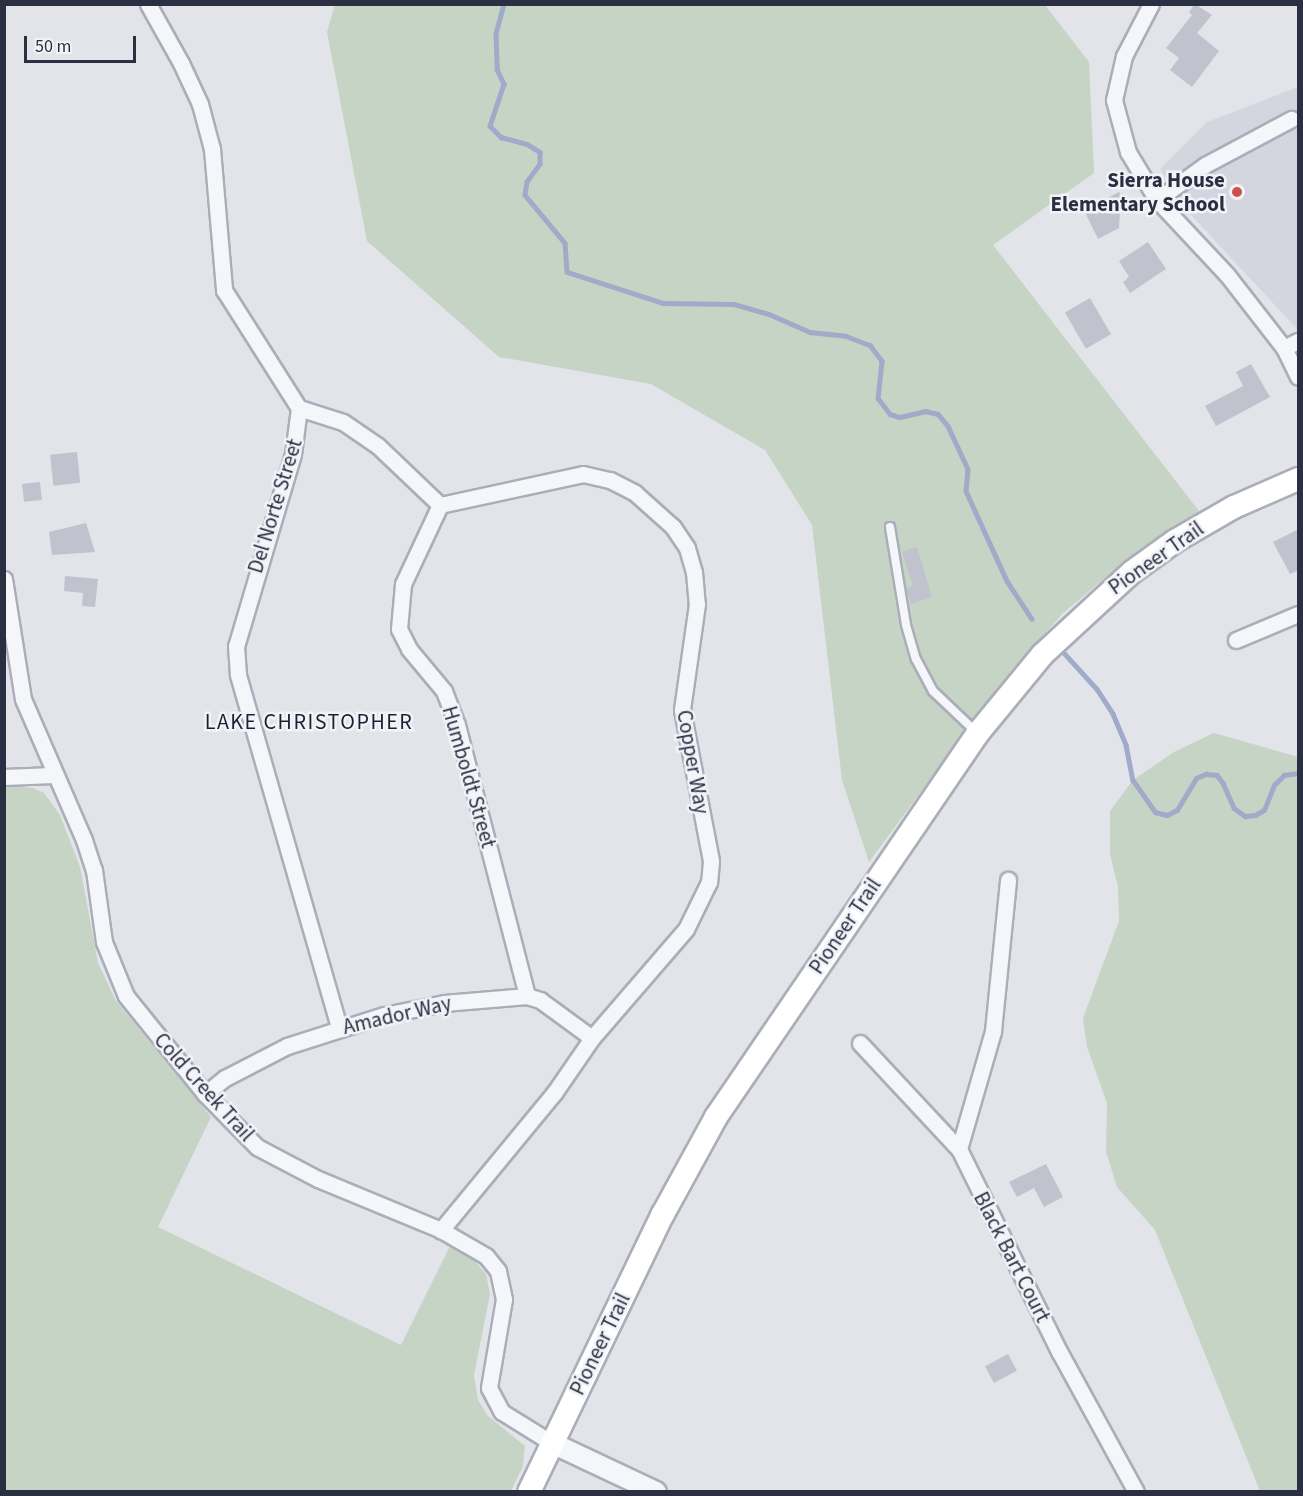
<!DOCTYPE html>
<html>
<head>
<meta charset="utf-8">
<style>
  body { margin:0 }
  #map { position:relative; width:1303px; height:1496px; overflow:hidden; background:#e2e4ea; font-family:"Source Sans 3",sans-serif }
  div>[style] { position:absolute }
  .built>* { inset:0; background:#d4d6df }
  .green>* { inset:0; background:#c5d4c4 }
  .stream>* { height:4.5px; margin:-2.25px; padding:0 2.25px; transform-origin:2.25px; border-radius:2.25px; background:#9fabc9 }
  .building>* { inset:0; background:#c0c2cd; transform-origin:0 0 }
  .roads { filter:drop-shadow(2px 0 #abaeb8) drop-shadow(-2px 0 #abaeb8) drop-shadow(0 2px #abaeb8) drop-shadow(0 -2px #abaeb8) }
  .service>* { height:8px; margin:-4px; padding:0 4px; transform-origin:4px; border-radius:4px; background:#f5f6f9 }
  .minor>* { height:15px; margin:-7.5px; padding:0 7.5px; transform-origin:7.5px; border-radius:7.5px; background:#f5f6f9 }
  .tertiary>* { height:20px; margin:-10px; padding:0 10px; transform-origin:10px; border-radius:10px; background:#f5f6f9 }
  .secondary>* { height:22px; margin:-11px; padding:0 11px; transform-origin:11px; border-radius:11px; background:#fff }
  .dots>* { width:16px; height:16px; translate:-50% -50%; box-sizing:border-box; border:3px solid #f2f3f8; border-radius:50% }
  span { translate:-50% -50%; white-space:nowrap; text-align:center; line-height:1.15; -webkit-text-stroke:5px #f2f3f8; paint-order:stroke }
  .poi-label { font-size:21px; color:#2b2f42; font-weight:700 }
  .right { translate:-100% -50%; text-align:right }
  .street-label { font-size:21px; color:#2b2f42 }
  .neighbourhood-label { font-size:22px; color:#1d2033; letter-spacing:1.5px }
  .frame { position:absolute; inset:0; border:6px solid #2b2f42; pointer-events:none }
  .scale { position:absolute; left:24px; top:36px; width:112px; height:27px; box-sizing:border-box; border:3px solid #2b2f42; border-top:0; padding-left:8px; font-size:18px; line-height:21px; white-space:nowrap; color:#2b2f42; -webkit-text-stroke:4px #f2f3f8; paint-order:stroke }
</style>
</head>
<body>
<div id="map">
  <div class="built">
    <div style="clip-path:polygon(1298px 87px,1298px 330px,1191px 215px,1160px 169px,1207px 122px)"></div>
  </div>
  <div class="green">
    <div style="clip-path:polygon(335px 4px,1045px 5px,1089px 62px,1094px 173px,993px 245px,1199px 511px,1140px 549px,1063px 613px,1000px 685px,869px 862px,842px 780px,812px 525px,765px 450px,651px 384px,499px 357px,367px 241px,327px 32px)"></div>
    <div style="clip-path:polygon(1214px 733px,1298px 757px,1298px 1491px,1260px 1491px,1155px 1230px,1117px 1187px,1106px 1152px,1107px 1103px,1087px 1047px,1083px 1018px,1119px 921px,1118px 887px,1110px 854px,1110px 811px,1133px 780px,1174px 752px)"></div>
    <div style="clip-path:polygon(4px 785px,33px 788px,44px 793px,60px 815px,80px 867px,98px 963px,116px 1001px,211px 1117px,158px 1227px,401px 1345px,451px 1244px,473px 1259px,486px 1274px,490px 1294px,474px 1375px,478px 1400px,488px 1416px,525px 1446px,523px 1466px,511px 1491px,5px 1492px)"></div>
  </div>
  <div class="stream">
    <div style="left:504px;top:4px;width:30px;rotate:105deg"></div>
    <div style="left:496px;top:33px;width:36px;rotate:88deg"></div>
    <div style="left:497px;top:69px;width:17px;rotate:65deg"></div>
    <div style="left:504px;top:84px;width:44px;rotate:108.4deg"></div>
    <div style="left:490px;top:126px;width:16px;rotate:45deg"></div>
    <div style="left:501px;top:137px;width:27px;rotate:15deg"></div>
    <div style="left:527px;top:144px;width:15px;rotate:32deg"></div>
    <div style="left:540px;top:152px;width:12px;rotate:90deg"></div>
    <div style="left:540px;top:164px;width:22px;rotate:126deg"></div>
    <div style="left:527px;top:182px;width:13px;rotate:99deg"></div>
    <div style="left:525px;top:195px;width:62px;rotate:50.2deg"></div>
    <div style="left:565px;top:243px;width:29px;rotate:86deg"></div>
    <div style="left:567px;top:272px;width:101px;rotate:17.9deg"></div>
    <div style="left:663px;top:303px;width:71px;rotate:0.8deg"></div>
    <div style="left:734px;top:304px;width:36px;rotate:16deg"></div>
    <div style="left:769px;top:314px;width:45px;rotate:23.7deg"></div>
    <div style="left:810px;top:332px;width:36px;rotate:6deg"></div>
    <div style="left:846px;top:336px;width:26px;rotate:21deg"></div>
    <div style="left:870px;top:345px;width:20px;rotate:53deg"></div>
    <div style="left:882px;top:361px;width:37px;rotate:96deg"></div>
    <div style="left:878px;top:398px;width:20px;rotate:53deg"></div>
    <div style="left:890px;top:414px;width:10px;rotate:17deg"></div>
    <div style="left:900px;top:417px;width:26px;rotate:-13deg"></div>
    <div style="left:925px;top:411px;width:13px;rotate:13deg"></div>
    <div style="left:938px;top:414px;width:16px;rotate:50deg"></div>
    <div style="left:948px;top:426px;width:47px;rotate:65.1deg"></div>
    <div style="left:968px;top:469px;width:22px;rotate:95deg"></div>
    <div style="left:966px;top:491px;width:99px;rotate:65.5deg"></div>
    <div style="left:1007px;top:581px;width:45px;rotate:56.7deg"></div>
    <div style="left:1065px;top:654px;width:47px;rotate:47.6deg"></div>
    <div style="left:1097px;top:689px;width:30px;rotate:57deg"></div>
    <div style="left:1113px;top:714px;width:34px;rotate:67deg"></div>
    <div style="left:1126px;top:745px;width:36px;rotate:79deg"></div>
    <div style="left:1133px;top:780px;width:39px;rotate:55deg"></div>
    <div style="left:1155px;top:812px;width:12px;rotate:14deg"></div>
    <div style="left:1167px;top:815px;width:11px;rotate:-27deg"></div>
    <div style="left:1177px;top:810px;width:37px;rotate:-59deg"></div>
    <div style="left:1196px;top:778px;width:11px;rotate:-22deg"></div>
    <div style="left:1206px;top:774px;width:11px;rotate:5deg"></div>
    <div style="left:1217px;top:775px;width:10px;rotate:53deg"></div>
    <div style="left:1223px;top:783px;width:27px;rotate:66deg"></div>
    <div style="left:1234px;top:808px;width:14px;rotate:36deg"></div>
    <div style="left:1245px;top:816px;width:10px;rotate:-6deg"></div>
    <div style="left:1255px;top:815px;width:10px;rotate:-29deg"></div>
    <div style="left:1264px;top:810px;width:27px;rotate:-68deg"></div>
    <div style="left:1274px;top:785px;width:14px;rotate:-45deg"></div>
    <div style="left:1284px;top:775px;width:14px;rotate:-8deg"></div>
  </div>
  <div class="building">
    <div style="clip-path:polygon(1195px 4px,1212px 15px,1197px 33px,1219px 51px,1192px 87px,1170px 70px,1179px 58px,1166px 48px,1192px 15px,1189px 12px)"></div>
    <div style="clip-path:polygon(1119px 192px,1129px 208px,1120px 212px,1119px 228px,1098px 239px,1084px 210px)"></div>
    <div style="clip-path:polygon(1148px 242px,1166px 269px,1130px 293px,1123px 282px,1129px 277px,1119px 261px)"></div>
    <div style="left:1090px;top:298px;width:42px;height:29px;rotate:60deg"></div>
    <div style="clip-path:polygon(1251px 364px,1270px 397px,1216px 426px,1205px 406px,1243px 386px,1236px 372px)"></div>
    <div style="left:77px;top:452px;width:31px;height:27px;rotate:84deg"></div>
    <div style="left:40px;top:482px;width:18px;height:18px;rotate:84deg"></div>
    <div style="clip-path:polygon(86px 523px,95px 552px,52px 555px,49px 532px)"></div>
    <div style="clip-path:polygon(1299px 529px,1299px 570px,1290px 574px,1273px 542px)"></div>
    <div style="clip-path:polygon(917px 547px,932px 597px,911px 604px,906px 588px,913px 586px,902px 552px)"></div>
    <div style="clip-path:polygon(65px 576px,98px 579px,95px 607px,82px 606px,83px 593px,64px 591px)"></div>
    <div style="clip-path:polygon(1046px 1164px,1063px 1197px,1044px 1207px,1034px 1188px,1017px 1197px,1009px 1182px)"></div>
    <div style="left:1008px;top:1354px;width:19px;height:26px;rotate:62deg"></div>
  </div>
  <div class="roads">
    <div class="service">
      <div style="left:890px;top:527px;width:99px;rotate:80.7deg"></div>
      <div style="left:906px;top:625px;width:35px;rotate:74deg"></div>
      <div style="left:916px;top:659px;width:36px;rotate:62deg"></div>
      <div style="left:933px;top:691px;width:59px;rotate:43.6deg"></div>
    </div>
    <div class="minor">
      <div style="left:148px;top:4px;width:68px;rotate:60.8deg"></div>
      <div style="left:181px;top:63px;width:45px;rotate:65.1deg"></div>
      <div style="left:200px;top:104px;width:47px;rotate:75.1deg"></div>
      <div style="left:212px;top:149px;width:142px;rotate:85.1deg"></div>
      <div style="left:224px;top:290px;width:140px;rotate:57.6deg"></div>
      <div style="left:299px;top:408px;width:46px;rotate:97.4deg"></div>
      <div style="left:293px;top:454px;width:200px;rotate:106.5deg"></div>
      <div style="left:236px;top:646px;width:29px;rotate:86deg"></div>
      <div style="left:238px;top:675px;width:367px;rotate:74deg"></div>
      <div style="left:1151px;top:4px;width:59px;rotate:117.4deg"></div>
      <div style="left:1124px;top:56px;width:45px;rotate:102.8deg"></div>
      <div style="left:1114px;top:100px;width:54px;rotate:74.9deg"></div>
      <div style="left:1128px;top:152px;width:56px;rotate:58.9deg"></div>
      <div style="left:1157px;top:200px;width:104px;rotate:46.9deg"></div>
      <div style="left:1228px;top:276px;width:91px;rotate:52.1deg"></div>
      <div style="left:1284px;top:348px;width:32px;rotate:64deg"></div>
      <div style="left:1157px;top:200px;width:59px;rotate:-36.1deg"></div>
      <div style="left:1205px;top:165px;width:98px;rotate:-28.1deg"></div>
      <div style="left:1284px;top:348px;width:16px;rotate:-27deg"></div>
      <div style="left:299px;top:408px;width:46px;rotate:17.7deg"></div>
      <div style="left:343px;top:422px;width:42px;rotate:34.4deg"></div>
      <div style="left:378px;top:446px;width:86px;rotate:43.6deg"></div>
      <div style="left:440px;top:505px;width:146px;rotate:-12.2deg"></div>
      <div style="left:583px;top:474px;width:28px;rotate:13deg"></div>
      <div style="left:610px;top:480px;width:28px;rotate:27deg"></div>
      <div style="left:635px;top:493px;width:51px;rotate:41.8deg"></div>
      <div style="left:673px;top:527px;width:25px;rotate:56deg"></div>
      <div style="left:687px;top:548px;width:25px;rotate:74deg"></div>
      <div style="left:694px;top:572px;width:32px;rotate:85deg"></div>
      <div style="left:697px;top:604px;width:107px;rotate:98.1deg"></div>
      <div style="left:682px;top:710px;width:154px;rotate:79.1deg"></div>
      <div style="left:711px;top:861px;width:21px;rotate:95deg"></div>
      <div style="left:709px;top:882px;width:52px;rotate:116.1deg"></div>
      <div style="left:686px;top:929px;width:144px;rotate:130.8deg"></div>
      <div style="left:592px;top:1038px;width:67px;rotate:124.6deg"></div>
      <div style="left:554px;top:1093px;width:178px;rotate:129.5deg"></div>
      <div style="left:440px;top:505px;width:87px;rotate:115.1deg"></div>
      <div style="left:403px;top:584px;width:45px;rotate:95.1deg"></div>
      <div style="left:399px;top:629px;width:22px;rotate:63deg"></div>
      <div style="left:409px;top:649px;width:55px;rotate:50.2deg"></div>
      <div style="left:444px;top:691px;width:36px;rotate:69deg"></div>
      <div style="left:457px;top:725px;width:280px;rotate:75.5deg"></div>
      <div style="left:4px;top:579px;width:121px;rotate:81deg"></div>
      <div style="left:23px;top:699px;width:154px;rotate:66.6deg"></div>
      <div style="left:84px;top:840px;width:32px;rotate:72deg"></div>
      <div style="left:94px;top:870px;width:73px;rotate:82.1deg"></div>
      <div style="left:104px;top:942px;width:58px;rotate:67.8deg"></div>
      <div style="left:126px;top:996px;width:126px;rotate:51.1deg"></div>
      <div style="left:205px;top:1094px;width:74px;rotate:45.5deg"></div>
      <div style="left:257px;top:1147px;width:69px;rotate:27.7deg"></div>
      <div style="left:318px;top:1179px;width:133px;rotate:22.5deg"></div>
      <div style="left:441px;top:1230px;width:52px;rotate:30deg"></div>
      <div style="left:486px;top:1256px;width:19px;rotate:51deg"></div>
      <div style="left:498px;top:1271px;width:29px;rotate:78deg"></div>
      <div style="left:504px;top:1299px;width:90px;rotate:99.6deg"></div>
      <div style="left:489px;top:1388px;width:27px;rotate:62deg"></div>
      <div style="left:502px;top:1412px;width:59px;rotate:31.8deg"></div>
      <div style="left:1236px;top:640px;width:67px;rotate:-22.8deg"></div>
      <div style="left:4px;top:777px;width:49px;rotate:-2.3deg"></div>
      <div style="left:860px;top:1043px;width:145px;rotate:47deg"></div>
      <div style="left:959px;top:1149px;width:228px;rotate:63.7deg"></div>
      <div style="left:1060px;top:1353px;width:158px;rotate:61.3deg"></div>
      <div style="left:205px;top:1094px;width:26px;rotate:-39deg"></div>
      <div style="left:225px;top:1078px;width:70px;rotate:-27.3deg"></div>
      <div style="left:287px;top:1046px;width:102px;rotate:-17.7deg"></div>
      <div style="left:384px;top:1015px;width:61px;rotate:-11.3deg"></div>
      <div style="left:444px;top:1003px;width:83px;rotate:-4.8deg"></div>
      <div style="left:527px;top:996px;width:14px;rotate:17deg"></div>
      <div style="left:540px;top:1000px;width:64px;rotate:36.2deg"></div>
      <div style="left:959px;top:1149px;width:123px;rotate:-73.9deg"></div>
      <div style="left:993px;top:1031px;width:152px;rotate:-84.3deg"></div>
    </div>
    <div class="tertiary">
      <div style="left:552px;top:1443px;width:115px;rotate:25.2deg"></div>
    </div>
    <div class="secondary">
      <div style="left:529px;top:1492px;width:309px;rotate:-64.3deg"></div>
      <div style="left:663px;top:1214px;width:111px;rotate:-61.3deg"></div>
      <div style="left:716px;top:1117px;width:465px;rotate:-55.7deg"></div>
      <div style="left:978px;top:733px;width:101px;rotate:-50.6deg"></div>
      <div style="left:1042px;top:655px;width:122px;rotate:-42.7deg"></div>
      <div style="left:1132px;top:572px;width:53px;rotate:-35.8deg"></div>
      <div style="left:1175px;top:541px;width:68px;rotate:-30deg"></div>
      <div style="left:1234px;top:507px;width:70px;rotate:-23.6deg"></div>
    </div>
  </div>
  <div class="dots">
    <div style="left:1237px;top:192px;background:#cb524c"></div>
  </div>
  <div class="poi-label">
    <span class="right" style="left:1225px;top:192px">Sierra House<br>Elementary School</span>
  </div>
  <div class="street-label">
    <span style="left:275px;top:506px;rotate:-73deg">Del Norte Street</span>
    <span style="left:1156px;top:558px;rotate:-35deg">Pioneer Trail</span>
    <span style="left:693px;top:762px;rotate:80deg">Copper Way</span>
    <span style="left:469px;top:777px;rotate:74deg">Humboldt Street</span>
    <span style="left:845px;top:926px;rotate:-56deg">Pioneer Trail</span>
    <span style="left:397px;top:1015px;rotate:-13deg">Amador Way</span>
    <span style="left:204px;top:1087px;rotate:48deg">Cold Creek Trail</span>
    <span style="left:1012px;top:1257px;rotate:63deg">Black Bart Court</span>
    <span style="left:600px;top:1344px;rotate:-64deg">Pioneer Trail</span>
  </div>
  <div class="neighbourhood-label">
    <span style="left:309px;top:723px">LAKE CHRISTOPHER</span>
  </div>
  <div class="frame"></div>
  <div class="scale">50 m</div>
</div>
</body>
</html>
